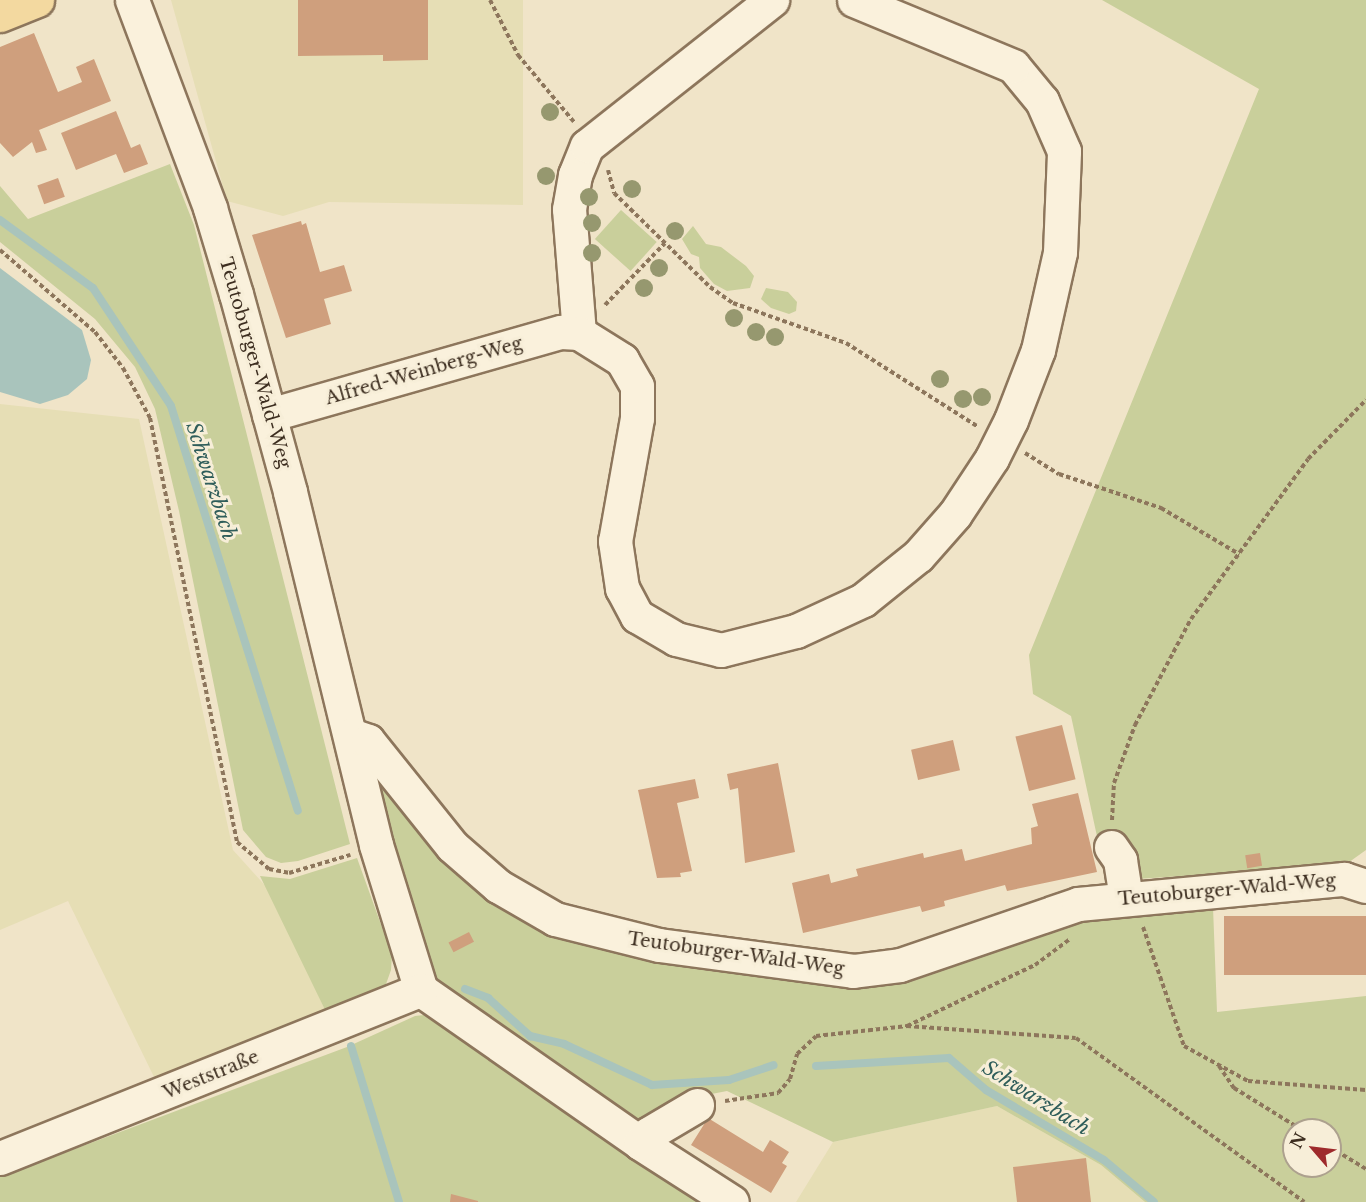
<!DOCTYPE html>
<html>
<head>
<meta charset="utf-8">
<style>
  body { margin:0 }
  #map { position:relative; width:1366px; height:1202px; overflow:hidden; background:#f0e4c8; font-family:"Libre Baskerville",serif }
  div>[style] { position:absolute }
  .farmland>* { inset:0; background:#e6deb5 }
  .green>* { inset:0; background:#c9cf9b; transform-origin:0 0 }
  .water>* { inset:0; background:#a9c4bc }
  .stream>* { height:8px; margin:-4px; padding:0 4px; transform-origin:4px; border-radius:4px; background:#a9c4bc }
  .building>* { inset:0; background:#cf9f7d; transform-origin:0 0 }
  .path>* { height:4px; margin-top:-2px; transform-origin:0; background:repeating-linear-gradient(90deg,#8d765c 0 4.5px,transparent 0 7.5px) }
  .roads { filter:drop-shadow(2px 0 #8d765c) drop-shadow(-2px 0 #8d765c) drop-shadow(0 2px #8d765c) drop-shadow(0 -2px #8d765c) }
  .minor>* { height:33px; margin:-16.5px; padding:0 16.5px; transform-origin:16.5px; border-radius:16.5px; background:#faf1dc }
  .major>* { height:33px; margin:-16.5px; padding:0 16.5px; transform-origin:16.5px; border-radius:16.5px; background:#f3d9a0 }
  .trees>* { width:18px; height:18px; margin:-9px; border-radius:50%; background:#96986f }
  span { translate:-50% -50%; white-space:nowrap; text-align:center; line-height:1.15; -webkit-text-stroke:6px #f7eed8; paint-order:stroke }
  .street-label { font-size:18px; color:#3d2e20 }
  .water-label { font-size:20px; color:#2f5d5a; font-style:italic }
  .north { position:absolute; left:1282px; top:1118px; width:60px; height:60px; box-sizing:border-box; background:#f7eed8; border:2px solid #ada18e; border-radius:50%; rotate:298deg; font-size:16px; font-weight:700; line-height:24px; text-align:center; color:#3d2e20 }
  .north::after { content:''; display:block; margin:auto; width:21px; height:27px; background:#9e2a2b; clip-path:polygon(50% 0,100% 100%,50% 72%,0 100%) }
</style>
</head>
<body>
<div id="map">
  <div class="farmland">
    <div style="clip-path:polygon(171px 0,523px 0,523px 205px,329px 202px,283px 216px,227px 201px)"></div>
    <div style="clip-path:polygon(0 404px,139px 419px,233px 850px,270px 891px,328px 1016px,156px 1081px,68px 901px,0 930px)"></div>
    <div style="clip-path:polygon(997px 1106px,1101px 1165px,1145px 1202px,796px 1202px,833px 1142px)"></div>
  </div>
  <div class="green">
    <div style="clip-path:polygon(1102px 0,1366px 0,1366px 850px,1345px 865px,1137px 879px,1125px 837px,1098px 841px,1071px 716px,1033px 694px,1029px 655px,1259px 89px)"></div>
    <div style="clip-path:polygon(170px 164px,194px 225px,350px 844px,298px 861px,281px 863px,266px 857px,243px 830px,179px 511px,155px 409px,135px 367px,95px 319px,0 242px,0 186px,28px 219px)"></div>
    <div style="left:621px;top:210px;width:48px;height:39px;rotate:42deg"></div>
    <div style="clip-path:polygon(693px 226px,706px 244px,721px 247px,746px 266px,754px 276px,750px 288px,727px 291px,714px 284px,700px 268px,699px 257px,691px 254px,682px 239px)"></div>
    <div style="clip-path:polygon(766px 288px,788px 292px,797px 302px,796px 311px,789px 314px,771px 308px,761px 299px)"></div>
    <div style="clip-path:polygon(evenodd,367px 756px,495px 894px,851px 980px,1080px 912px,1213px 907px,1217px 1012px,1366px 996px,1366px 1202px,1145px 1202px,1101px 1165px,997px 1106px,833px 1142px,727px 1091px,696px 1097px,641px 1129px,434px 987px,367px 756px,1294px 1130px,1330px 1130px,1330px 1166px,1294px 1166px,1294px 1130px)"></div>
    <div style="clip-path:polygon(357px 858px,392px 955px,391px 970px,386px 984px,374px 996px,328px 1016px,260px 876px,290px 879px)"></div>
    <div style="clip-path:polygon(433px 1014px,711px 1202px,0 1202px,0 1177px,347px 1047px,415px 1016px)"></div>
  </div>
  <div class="water">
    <div style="clip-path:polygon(0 268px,82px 330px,91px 360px,87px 379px,68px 395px,40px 404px,0 392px)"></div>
  </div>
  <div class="stream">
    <div style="left:0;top:220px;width:115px;rotate:36.2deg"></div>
    <div style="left:93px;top:288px;width:141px;rotate:56.5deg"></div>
    <div style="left:171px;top:406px;width:424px;rotate:72.6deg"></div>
    <div style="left:465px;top:989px;width:25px;rotate:21deg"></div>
    <div style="left:488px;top:998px;width:57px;rotate:42.1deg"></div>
    <div style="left:530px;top:1036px;width:35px;rotate:13deg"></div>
    <div style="left:564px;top:1044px;width:97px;rotate:25deg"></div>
    <div style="left:652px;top:1085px;width:77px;rotate:-3.7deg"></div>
    <div style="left:729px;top:1080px;width:47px;rotate:-18.4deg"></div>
    <div style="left:351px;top:1046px;width:163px;rotate:72.9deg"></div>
    <div style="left:816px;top:1066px;width:133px;rotate:-3.4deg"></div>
    <div style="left:949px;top:1058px;width:49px;rotate:40.9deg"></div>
    <div style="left:986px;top:1090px;width:137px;rotate:30.7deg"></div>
    <div style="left:1104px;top:1160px;width:65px;rotate:40deg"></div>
  </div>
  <div class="building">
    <div style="clip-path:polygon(298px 0,428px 0,428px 60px,383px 61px,383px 55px,298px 56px)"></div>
    <div style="clip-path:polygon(34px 33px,58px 92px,82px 82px,76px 67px,94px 59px,111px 101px,39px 130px,47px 150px,36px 153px,32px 142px,13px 157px,0 143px,0 47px)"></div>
    <div style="clip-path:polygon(116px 111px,131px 148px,140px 144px,148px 164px,124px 173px,116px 154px,76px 170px,61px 133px)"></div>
    <div style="left:58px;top:178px;width:20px;height:22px;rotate:70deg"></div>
    <div style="clip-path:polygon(301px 221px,302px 225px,306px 223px,320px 272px,344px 265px,352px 291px,324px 299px,331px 324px,286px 338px,252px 235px)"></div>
    <div style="left:1062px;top:725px;width:56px;height:48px;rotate:76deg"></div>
    <div style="left:953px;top:740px;width:31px;height:43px;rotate:77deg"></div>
    <div style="clip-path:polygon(778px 763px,795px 852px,745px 863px,738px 788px,730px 790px,727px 774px)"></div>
    <div style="clip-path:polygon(695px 779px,699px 798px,677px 803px,692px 871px,680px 873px,681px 877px,657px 878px,638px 790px)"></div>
    <div style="clip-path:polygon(1078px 793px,1097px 872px,1007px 891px,1005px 885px,944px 901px,945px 906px,922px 912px,920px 906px,803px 933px,792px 883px,829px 874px,831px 883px,858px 876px,856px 869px,923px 853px,924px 858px,962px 849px,965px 861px,1032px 844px,1031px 828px,1038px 826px,1032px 804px)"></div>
    <div style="left:1260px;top:853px;width:13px;height:15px;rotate:81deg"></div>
    <div style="left:1366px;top:916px;width:59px;height:142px;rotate:90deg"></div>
    <div style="left:469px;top:932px;width:11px;height:23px;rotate:63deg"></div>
    <div style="clip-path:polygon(708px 1118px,763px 1152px,770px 1140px,789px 1152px,782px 1163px,787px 1166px,771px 1193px,691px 1145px)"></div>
    <div style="clip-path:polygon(1086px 1158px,1091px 1202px,1017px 1202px,1013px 1167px)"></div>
    <div style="clip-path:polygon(451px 1194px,478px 1201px,478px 1202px,450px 1202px)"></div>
  </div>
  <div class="path">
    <div style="left:490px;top:0;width:62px;rotate:63deg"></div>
    <div style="left:518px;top:55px;width:87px;rotate:50.1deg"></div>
    <div style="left:608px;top:170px;width:24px;rotate:75deg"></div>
    <div style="left:614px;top:193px;width:134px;rotate:44.4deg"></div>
    <div style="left:710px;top:287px;width:28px;rotate:35deg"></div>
    <div style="left:733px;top:303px;width:120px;rotate:19.5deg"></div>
    <div style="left:846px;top:343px;width:155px;rotate:32.4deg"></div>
    <div style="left:0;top:250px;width:125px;rotate:40.8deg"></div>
    <div style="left:95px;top:332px;width:46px;rotate:52.1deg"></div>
    <div style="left:123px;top:368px;width:57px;rotate:61.6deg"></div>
    <div style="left:150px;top:418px;width:433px;rotate:78.4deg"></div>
    <div style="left:237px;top:842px;width:42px;rotate:40.2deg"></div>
    <div style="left:269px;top:869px;width:20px;rotate:11deg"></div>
    <div style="left:289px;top:873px;width:64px;rotate:-16.4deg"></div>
    <div style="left:605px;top:305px;width:86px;rotate:-45.9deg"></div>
    <div style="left:1025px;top:453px;width:40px;rotate:32deg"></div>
    <div style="left:1059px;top:474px;width:108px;rotate:18.4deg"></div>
    <div style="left:1161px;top:508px;width:91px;rotate:30.5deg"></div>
    <div style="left:1112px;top:820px;width:37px;rotate:-87deg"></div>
    <div style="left:1114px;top:783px;width:62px;rotate:-70.1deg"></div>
    <div style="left:1135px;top:725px;width:120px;rotate:-62.2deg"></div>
    <div style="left:1191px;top:619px;width:198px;rotate:-53.8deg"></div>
    <div style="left:1308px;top:459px;width:83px;rotate:-45.5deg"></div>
    <div style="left:1143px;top:927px;width:126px;rotate:71deg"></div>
    <div style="left:1184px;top:1046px;width:73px;rotate:28.7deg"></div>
    <div style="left:1248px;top:1081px;width:118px;rotate:4.4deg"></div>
    <div style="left:907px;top:1026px;width:142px;rotate:-25.5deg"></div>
    <div style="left:1035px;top:965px;width:44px;rotate:-36.6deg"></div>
    <div style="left:1219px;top:1066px;width:27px;rotate:56deg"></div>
    <div style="left:1234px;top:1088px;width:80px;rotate:31.7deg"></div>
    <div style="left:725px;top:1101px;width:54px;rotate:-8.6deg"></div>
    <div style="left:778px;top:1093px;width:18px;rotate:-49deg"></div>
    <div style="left:790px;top:1079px;width:26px;rotate:-74deg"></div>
    <div style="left:797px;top:1054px;width:26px;rotate:-43deg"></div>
    <div style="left:816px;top:1036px;width:92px;rotate:-6.3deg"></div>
    <div style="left:907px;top:1026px;width:169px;rotate:4.1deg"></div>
    <div style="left:1076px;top:1038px;width:281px;rotate:35.7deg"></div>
    <div style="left:1330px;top:1147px;width:42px;rotate:31.4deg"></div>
  </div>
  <div class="roads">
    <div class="minor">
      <div style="left:132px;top:0;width:222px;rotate:69.4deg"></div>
      <div style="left:210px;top:208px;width:90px;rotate:73.2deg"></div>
      <div style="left:236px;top:294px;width:205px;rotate:74.7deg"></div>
      <div style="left:290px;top:492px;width:363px;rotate:76.3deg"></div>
      <div style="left:376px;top:845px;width:152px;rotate:72.8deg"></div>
      <div style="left:421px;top:990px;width:267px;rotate:34.9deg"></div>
      <div style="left:640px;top:1143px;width:109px;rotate:32.7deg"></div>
      <div style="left:579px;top:333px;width:124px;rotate:-94.6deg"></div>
      <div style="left:569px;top:209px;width:35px;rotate:-80deg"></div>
      <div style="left:575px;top:175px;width:31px;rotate:-68deg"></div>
      <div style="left:587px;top:146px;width:236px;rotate:-38.3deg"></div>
      <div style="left:269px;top:415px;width:304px;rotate:-15.9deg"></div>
      <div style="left:561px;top:332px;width:18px;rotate:3deg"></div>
      <div style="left:579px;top:333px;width:51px;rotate:32.1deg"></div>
      <div style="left:622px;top:360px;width:30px;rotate:60deg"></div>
      <div style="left:637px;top:386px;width:32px;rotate:90deg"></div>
      <div style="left:637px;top:418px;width:125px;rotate:100.1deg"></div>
      <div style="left:615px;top:541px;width:48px;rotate:81.5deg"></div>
      <div style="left:622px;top:588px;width:32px;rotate:62deg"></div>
      <div style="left:637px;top:616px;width:45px;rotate:30.5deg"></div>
      <div style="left:676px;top:639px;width:46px;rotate:13.7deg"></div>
      <div style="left:721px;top:650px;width:77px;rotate:-14.2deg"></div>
      <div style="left:796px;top:631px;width:74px;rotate:-24.8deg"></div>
      <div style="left:863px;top:600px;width:70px;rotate:-38.7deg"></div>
      <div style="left:918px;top:556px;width:56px;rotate:-48.6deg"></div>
      <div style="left:955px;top:514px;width:67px;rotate:-56.5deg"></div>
      <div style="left:992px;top:458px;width:42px;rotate:-63.4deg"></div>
      <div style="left:1011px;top:420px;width:75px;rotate:-68.9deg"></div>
      <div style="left:1038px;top:350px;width:100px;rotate:-77.3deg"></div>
      <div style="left:1060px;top:252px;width:101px;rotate:-87.7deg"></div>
      <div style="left:1064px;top:151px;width:55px;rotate:-113.7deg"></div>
      <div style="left:1042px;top:101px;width:45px;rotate:-129.6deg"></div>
      <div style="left:1013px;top:66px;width:172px;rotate:-157.5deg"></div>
      <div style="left:351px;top:735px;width:18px;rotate:19deg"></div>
      <div style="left:368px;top:741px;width:134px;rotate:51.3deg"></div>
      <div style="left:452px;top:846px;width:61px;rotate:41deg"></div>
      <div style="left:498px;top:886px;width:66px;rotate:30.1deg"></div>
      <div style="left:555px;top:919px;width:107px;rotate:14deg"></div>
      <div style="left:659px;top:945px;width:196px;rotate:7.6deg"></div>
      <div style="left:853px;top:971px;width:47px;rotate:-7.3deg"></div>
      <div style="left:900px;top:965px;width:188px;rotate:-18.9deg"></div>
      <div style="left:1078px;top:904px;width:267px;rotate:-5.4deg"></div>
      <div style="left:1344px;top:879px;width:23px;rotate:18deg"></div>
      <div style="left:1111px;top:847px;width:16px;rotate:55deg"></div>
      <div style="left:1120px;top:860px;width:38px;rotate:81deg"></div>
      <div style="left:640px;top:1143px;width:12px;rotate:-48deg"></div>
      <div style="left:648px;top:1134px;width:57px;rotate:-30.6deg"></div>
      <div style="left:0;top:1158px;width:453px;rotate:-21.8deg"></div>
    </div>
    <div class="major">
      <div style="left:0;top:15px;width:40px;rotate:-22deg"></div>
    </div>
  </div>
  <div class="trees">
    <div style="left:550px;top:112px"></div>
    <div style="left:546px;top:176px"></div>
    <div style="left:632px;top:189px"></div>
    <div style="left:589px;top:197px"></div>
    <div style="left:592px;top:223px"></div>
    <div style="left:675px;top:231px"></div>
    <div style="left:592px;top:253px"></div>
    <div style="left:659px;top:268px"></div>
    <div style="left:644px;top:288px"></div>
    <div style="left:734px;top:318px"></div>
    <div style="left:756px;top:332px"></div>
    <div style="left:775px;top:337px"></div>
    <div style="left:940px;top:379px"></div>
    <div style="left:982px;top:397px"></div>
    <div style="left:963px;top:399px"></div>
  </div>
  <div class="street-label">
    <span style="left:255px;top:363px;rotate:74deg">Teutoburger-Wald-Weg</span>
    <span style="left:424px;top:371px;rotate:-16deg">Alfred-Weinberg-Weg</span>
    <span style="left:1227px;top:890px;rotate:-5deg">Teutoburger-Wald-Weg</span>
    <span style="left:736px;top:954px;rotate:8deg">Teutoburger-Wald-Weg</span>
    <span style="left:211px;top:1075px;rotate:-22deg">Weststraße</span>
  </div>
  <div class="water-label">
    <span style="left:211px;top:481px;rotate:72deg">Schwarzbach</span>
    <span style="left:1036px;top:1098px;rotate:32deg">Schwarzbach</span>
  </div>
  <div class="north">N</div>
</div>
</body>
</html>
